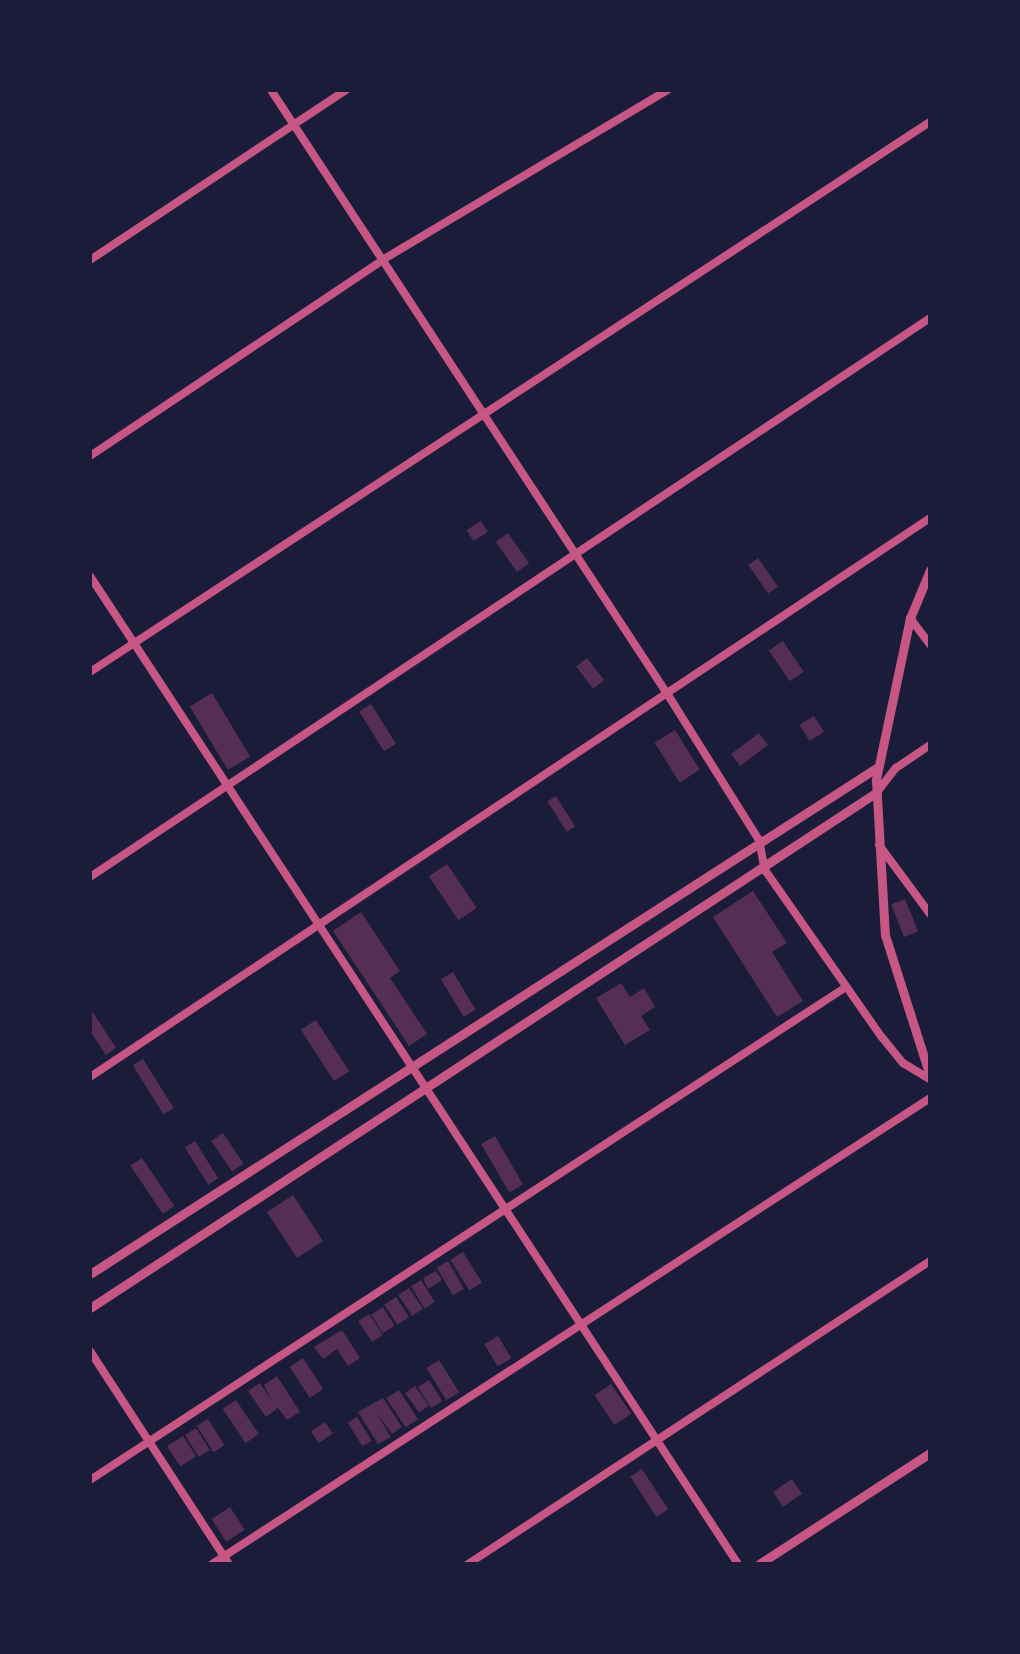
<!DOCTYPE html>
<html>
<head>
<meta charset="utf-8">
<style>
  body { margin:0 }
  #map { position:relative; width:1020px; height:1654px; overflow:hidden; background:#1b1b3a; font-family:"IBM Plex Sans",sans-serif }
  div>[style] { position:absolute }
  .building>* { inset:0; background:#542f53; transform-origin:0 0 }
  .minor>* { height:8px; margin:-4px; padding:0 4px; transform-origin:4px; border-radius:4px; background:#c65784 }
  .tertiary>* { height:9px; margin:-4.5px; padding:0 4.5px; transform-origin:4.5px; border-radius:4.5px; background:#c65784 }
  span { translate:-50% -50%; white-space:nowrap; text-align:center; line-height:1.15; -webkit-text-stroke:9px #1b1b3a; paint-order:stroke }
  .frame { position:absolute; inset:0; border:92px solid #1b1b3a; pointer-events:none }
</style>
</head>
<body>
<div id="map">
  <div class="building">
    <div style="left:481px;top:521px;width:13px;height:17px;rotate:58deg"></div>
    <div style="left:508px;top:533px;width:37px;height:15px;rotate:55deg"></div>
    <div style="left:758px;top:558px;width:35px;height:12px;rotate:55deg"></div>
    <div style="left:783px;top:641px;width:37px;height:17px;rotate:56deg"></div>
    <div style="left:587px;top:658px;width:28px;height:14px;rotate:52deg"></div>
    <div style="left:212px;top:693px;width:74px;height:26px;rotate:59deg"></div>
    <div style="left:371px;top:704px;width:47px;height:14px;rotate:58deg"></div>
    <div style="left:814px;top:716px;width:19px;height:17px;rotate:58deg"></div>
    <div style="left:675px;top:730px;width:47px;height:24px;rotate:58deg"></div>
    <div style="left:759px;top:733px;width:15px;height:35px;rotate:53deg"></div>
    <div style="left:556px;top:796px;width:36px;height:10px;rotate:58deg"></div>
    <div style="left:447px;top:864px;width:53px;height:22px;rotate:56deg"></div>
    <div style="clip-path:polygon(753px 891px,787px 943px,772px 952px,803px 1001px,777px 1017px,713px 917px)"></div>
    <div style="left:905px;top:899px;width:35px;height:15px;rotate:68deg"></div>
    <div style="clip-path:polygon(361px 912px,400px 971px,390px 978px,427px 1034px,409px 1046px,333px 931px)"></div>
    <div style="left:453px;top:972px;width:44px;height:14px;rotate:59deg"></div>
    <div style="clip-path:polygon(621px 983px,630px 997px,644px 988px,655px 1007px,641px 1016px,650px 1030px,625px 1045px,596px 998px)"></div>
    <div style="clip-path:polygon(90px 1008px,116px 1048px,106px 1055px,90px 1031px)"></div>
    <div style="left:316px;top:1020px;width:61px;height:18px;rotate:57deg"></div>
    <div style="left:143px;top:1059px;width:58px;height:12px;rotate:58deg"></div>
    <div style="left:223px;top:1133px;width:37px;height:14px;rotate:56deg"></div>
    <div style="left:495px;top:1136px;width:56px;height:16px;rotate:60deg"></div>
    <div style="left:195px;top:1141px;width:44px;height:12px;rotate:58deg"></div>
    <div style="left:142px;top:1158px;width:58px;height:14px;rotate:56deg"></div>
    <div style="left:293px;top:1195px;width:55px;height:31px;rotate:57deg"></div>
    <div style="left:463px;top:1252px;width:36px;height:15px;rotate:58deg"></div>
    <div style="left:448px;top:1261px;width:32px;height:13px;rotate:60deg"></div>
    <div style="clip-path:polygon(436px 1271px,442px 1280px,428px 1289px,423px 1278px)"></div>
    <div style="left:421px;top:1280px;width:26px;height:12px;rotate:58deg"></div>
    <div style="left:409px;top:1288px;width:25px;height:13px;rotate:56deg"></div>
    <div style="left:396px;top:1297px;width:24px;height:14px;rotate:57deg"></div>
    <div style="left:383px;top:1307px;width:22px;height:14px;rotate:58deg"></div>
    <div style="left:369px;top:1314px;width:25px;height:13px;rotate:56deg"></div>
    <div style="clip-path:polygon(342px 1330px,360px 1358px,348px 1366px,337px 1349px,323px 1359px,314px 1347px)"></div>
    <div style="left:498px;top:1336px;width:26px;height:16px;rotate:59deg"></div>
    <div style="left:303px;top:1358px;width:37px;height:16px;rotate:57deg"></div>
    <div style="left:439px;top:1360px;width:38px;height:15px;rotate:58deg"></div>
    <div style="clip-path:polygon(277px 1376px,300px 1412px,287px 1420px,278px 1408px,266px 1417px,248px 1391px,260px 1383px,272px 1401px,264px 1385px)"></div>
    <div style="left:429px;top:1380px;width:25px;height:13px;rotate:58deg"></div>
    <div style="left:611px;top:1384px;width:36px;height:20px;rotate:56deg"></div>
    <div style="left:415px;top:1386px;width:24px;height:12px;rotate:55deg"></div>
    <div style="left:399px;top:1390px;width:35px;height:15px;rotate:57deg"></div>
    <div style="clip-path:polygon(383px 1398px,402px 1427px,392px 1434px,376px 1412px,391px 1437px,378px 1444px,358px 1412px)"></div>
    <div style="left:236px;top:1400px;width:41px;height:16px;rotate:56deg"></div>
    <div style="left:357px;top:1417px;width:28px;height:11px;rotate:58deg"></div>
    <div style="left:208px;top:1419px;width:31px;height:13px;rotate:58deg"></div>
    <div style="left:325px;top:1422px;width:14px;height:17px;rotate:56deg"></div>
    <div style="left:196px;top:1428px;width:26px;height:13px;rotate:58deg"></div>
    <div style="left:183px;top:1436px;width:24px;height:19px;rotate:57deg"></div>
    <div style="left:642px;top:1469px;width:48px;height:14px;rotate:57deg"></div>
    <div style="left:792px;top:1479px;width:18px;height:23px;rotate:56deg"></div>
    <div style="left:230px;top:1507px;width:27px;height:22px;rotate:57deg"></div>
  </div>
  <div class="minor">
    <div style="left:271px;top:90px;width:724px;rotate:56.73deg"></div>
    <div style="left:668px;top:695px;width:171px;rotate:57.9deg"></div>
    <div style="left:759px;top:840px;width:31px;rotate:79deg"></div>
    <div style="left:765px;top:870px;width:203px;rotate:55.1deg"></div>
    <div style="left:881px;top:1036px;width:35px;rotate:51deg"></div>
    <div style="left:903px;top:1063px;width:31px;rotate:31deg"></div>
    <div style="left:90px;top:260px;width:307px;rotate:-33.6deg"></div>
    <div style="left:90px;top:456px;width:354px;rotate:-33.8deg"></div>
    <div style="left:384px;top:259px;width:330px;rotate:-30.8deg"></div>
    <div style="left:90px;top:576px;width:1182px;rotate:56.74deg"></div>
    <div style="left:910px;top:618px;width:34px;rotate:53deg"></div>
    <div style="left:90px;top:672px;width:1004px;rotate:-33.22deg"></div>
    <div style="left:877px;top:792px;width:31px;rotate:-52deg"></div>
    <div style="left:896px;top:768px;width:41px;rotate:-34.1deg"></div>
    <div style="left:879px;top:845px;width:86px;rotate:53.5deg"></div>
    <div style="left:90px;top:877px;width:1009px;rotate:-33.64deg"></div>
    <div style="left:90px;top:1077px;width:1009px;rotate:-33.64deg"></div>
    <div style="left:90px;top:1351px;width:254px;rotate:56.9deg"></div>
    <div style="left:90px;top:1480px;width:903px;rotate:-33.11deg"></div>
    <div style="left:212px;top:1564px;width:856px;rotate:-32.98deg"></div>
    <div style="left:468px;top:1564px;width:552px;rotate:-33.26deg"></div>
  </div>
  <div class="tertiary">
    <div style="left:930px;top:570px;width:52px;rotate:112.6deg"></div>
    <div style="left:910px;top:618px;width:166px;rotate:101.9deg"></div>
    <div style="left:876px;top:780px;width:155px;rotate:86.7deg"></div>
    <div style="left:885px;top:935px;width:148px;rotate:72.3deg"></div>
    <div style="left:90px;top:1274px;width:935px;rotate:-32.77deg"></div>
    <div style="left:90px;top:1308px;width:941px;rotate:-33.25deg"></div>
    <div style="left:759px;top:1564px;width:204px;rotate:-33deg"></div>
  </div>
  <div class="frame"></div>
</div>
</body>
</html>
